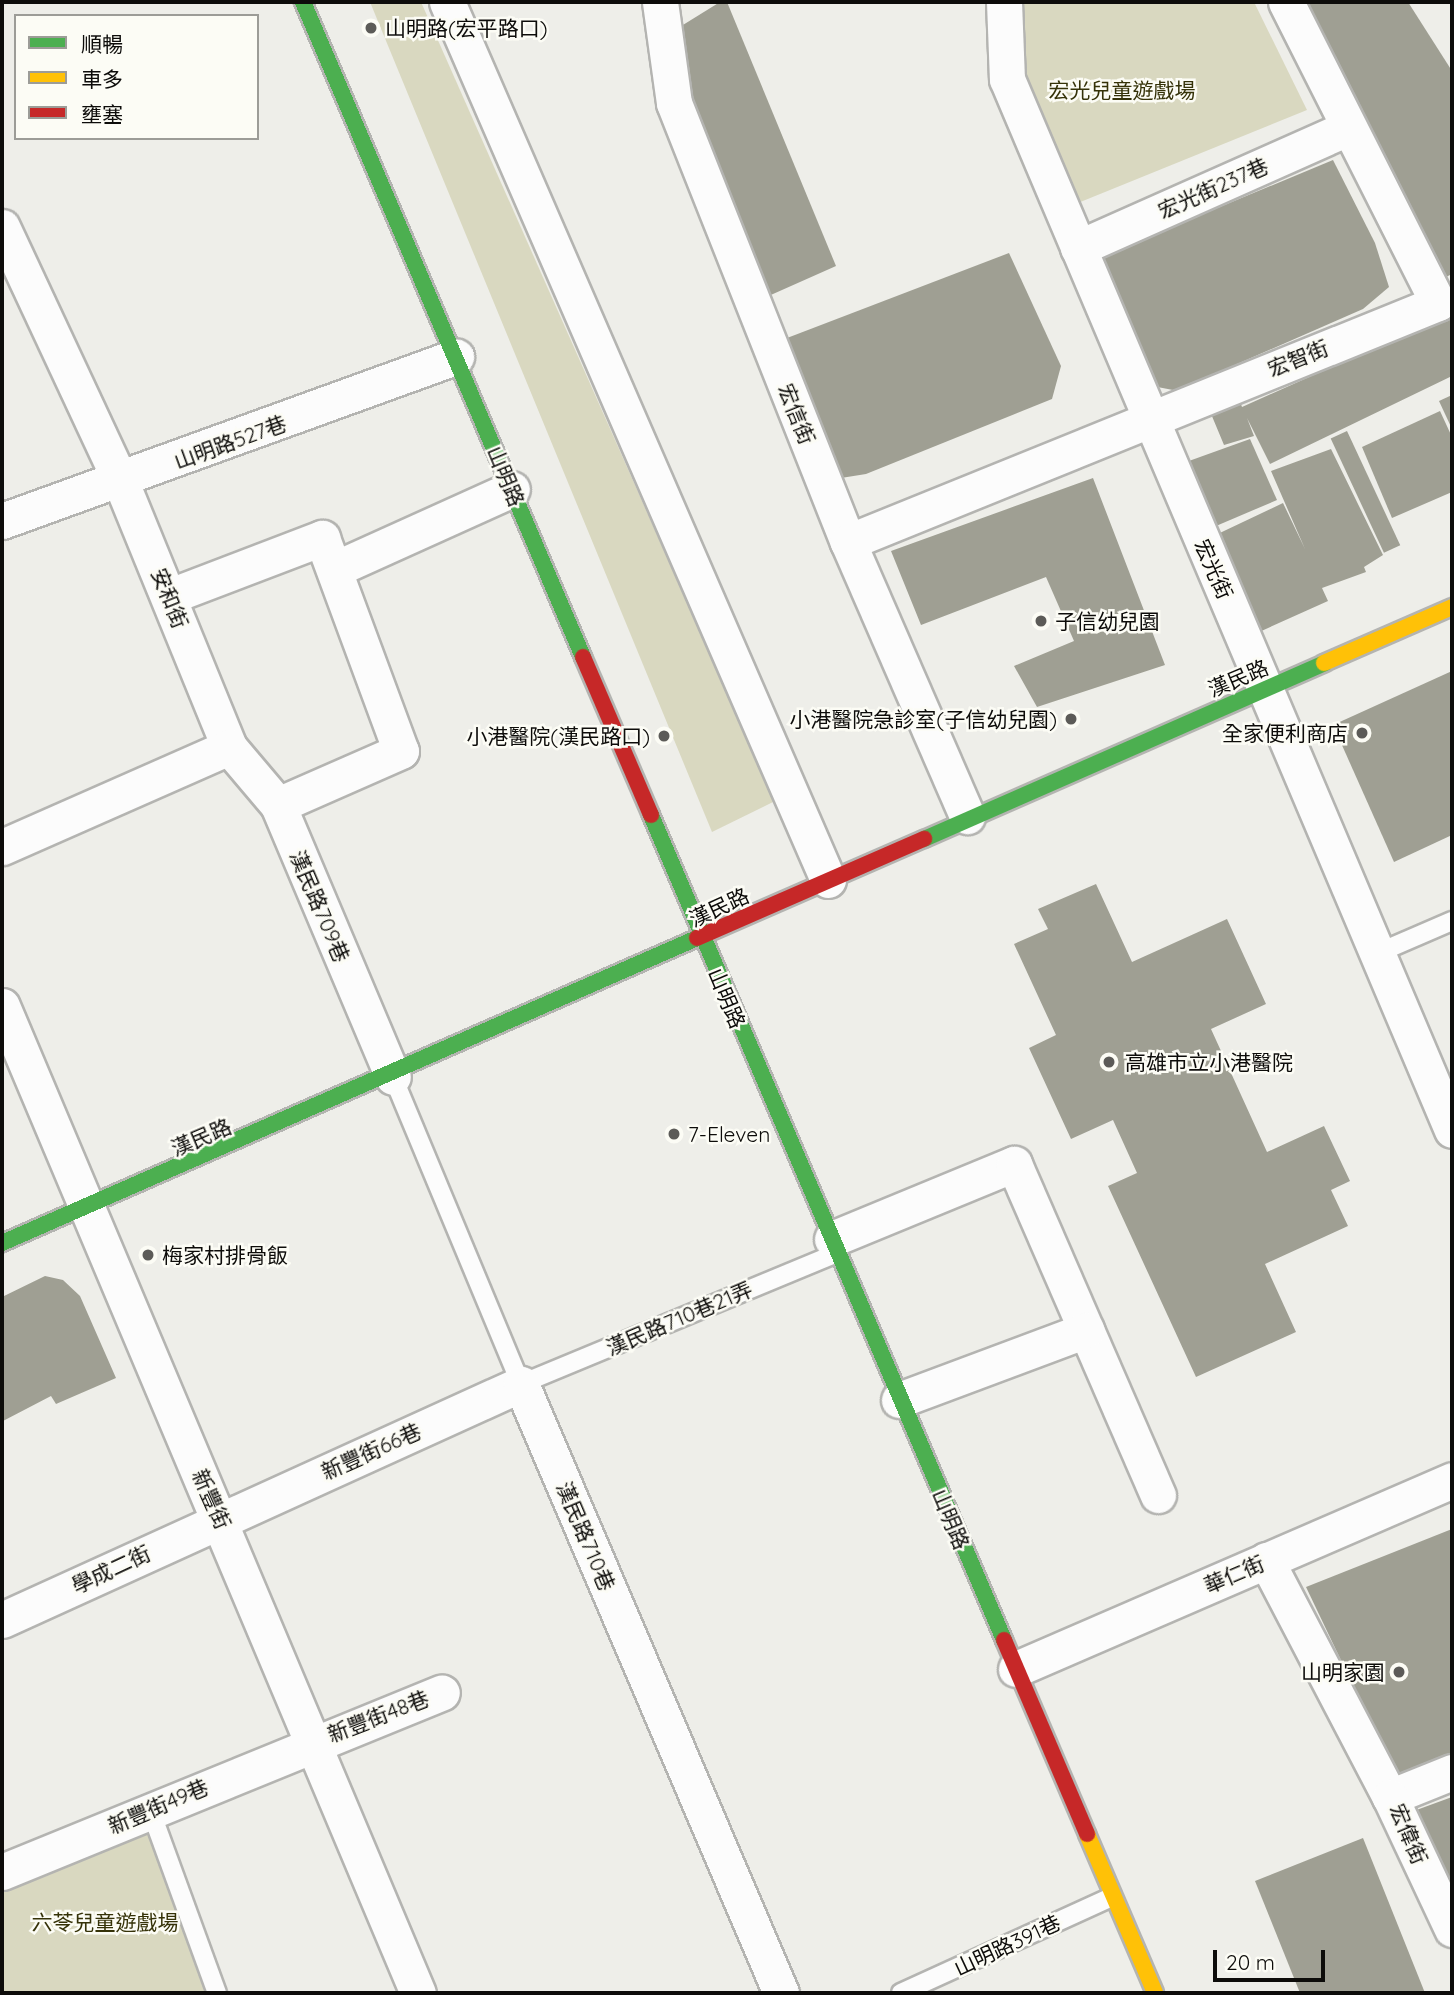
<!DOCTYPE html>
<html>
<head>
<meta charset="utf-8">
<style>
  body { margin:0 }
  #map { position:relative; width:1454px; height:1995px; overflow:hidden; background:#eeeee9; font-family:Quicksand,"Noto Sans TC",sans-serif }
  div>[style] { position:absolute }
  .green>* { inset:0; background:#d9d8c0 }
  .building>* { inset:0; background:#9f9f93; transform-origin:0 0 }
  .roads { filter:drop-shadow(2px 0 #b4b4b1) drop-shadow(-2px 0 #b4b4b1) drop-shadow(0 2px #b4b4b1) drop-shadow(0 -2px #b4b4b1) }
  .lane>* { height:18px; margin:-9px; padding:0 9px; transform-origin:9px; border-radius:9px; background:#fcfcfc }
  .street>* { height:35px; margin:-17.5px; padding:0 17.5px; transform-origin:17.5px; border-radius:17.5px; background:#fcfcfc }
  .fast>* { height:16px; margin:-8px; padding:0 8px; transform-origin:8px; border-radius:8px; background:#4caf50 }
  .slow>* { height:16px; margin:-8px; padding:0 8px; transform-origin:8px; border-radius:8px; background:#ffc107 }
  .jam>* { height:16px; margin:-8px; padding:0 8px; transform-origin:8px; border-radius:8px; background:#c62828 }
  .dots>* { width:19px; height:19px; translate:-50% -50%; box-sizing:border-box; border:4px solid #fcfcf5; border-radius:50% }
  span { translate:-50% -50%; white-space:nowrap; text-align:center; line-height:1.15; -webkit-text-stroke:5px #fcfcf5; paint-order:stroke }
  .poi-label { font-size:21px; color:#0d0c0a }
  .left { translate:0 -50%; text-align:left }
  .right { translate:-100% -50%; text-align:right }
  .park-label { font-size:21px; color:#353208 }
  .street-label { font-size:21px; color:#0d0c0a }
  .frame { position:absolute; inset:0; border:4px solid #0d0c0a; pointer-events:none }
  .legend { position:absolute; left:14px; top:14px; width:245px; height:126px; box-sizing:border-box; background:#fcfcf5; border:2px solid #9c9c97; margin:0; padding:9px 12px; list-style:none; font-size:21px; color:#0d0c0a }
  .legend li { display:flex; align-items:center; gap:14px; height:35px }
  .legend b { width:35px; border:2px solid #9c9c97 }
  .scale { position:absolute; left:1213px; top:1950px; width:112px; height:32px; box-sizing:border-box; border:4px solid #0d0c0a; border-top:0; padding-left:9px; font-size:21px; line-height:24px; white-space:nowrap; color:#0d0c0a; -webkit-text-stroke:5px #fcfcf5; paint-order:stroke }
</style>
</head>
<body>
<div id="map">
  <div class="green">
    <div style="clip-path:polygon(370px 2px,421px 2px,775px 801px,712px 832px)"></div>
    <div style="clip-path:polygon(1018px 2px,1254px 2px,1307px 110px,1073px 205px,1021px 77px)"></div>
    <div style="clip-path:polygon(147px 1826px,207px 1993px,2px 1993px,2px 1891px)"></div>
  </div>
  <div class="building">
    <div style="clip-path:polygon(720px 2px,727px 2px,836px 266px,764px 298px,670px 33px)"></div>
    <div style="clip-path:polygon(1303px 2px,1408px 2px,1452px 71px,1452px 274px,1444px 278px)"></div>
    <div style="clip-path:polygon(1333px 160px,1375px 243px,1389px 287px,1363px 309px,1196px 382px,1173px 390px,1147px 385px,1097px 258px)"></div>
    <div style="clip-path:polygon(1009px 253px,1061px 366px,1052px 399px,866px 474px,841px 478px,774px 343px)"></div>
    <div style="clip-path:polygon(1452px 313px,1452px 376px,1270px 464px,1247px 418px,1254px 436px,1224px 445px,1204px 397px,1234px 385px,1242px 407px)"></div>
    <div style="clip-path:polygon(1452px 395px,1452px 429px,1439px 401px)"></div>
    <div style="clip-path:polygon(1440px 411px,1452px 437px,1452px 492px,1392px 518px,1362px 447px)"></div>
    <div style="left:1347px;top:431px;width:126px;height:18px;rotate:65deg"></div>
    <div style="clip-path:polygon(1250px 439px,1277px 500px,1209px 529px,1175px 466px)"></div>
    <div style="clip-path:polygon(1331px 449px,1383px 555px,1364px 567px,1366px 572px,1322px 588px,1328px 601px,1248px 637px,1205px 540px,1283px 503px,1305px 549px,1271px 471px)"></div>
    <div style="clip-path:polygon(1093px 478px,1165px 665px,1037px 707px,1014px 666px,1074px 641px,1046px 577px,921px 625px,891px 551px)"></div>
    <div style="clip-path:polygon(1452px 671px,1452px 835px,1394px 862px,1333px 725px)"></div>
    <div style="clip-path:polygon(1096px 884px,1132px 962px,1227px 919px,1266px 1004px,1211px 1029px,1267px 1152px,1324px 1126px,1350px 1181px,1331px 1190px,1348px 1226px,1265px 1264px,1296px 1332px,1196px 1377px,1108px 1186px,1137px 1173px,1113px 1120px,1071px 1139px,1029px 1048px,1056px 1035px,1014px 944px,1048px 929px,1038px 909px)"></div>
    <div style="clip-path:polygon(45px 1276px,63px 1280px,80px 1296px,116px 1378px,56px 1404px,51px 1396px,3px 1421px,2px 1297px)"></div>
    <div style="clip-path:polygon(1452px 1529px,1452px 1758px,1398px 1780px,1306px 1587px)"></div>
    <div style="clip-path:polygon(1452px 1797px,1452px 1903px,1411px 1812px)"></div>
    <div style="clip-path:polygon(1363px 1838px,1425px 1993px,1300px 1993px,1255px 1881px)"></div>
  </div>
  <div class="roads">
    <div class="lane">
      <div style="left:1378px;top:953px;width:81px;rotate:-23.4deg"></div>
      <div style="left:393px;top:1077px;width:333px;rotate:67.4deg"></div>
      <div style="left:521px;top:1384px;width:343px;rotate:-22.5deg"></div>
      <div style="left:150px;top:1809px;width:196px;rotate:70deg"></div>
      <div style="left:901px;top:1993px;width:232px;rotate:-24.5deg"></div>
    </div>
    <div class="street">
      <div style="left:447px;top:2px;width:957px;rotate:66.54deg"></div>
      <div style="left:660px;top:2px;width:102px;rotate:82.1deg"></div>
      <div style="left:674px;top:103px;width:472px;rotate:68.4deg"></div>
      <div style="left:848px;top:542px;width:299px;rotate:66.5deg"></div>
      <div style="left:1004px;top:2px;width:77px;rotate:87.8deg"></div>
      <div style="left:1007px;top:79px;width:1141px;rotate:67.05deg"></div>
      <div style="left:2px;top:227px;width:281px;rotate:65deg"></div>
      <div style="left:121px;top:482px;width:286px;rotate:67.8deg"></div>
      <div style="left:229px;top:747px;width:248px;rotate:156.2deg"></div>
      <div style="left:1078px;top:248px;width:295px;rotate:-24deg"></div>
      <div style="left:2px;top:521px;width:483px;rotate:-19.9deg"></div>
      <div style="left:848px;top:542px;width:637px;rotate:-22.05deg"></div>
      <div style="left:1438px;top:303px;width:337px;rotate:-116.8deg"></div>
      <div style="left:335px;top:569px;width:194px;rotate:-24.3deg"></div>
      <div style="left:170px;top:596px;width:163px;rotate:-20.9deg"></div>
      <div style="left:322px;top:538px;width:227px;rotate:69.7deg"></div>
      <div style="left:401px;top:751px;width:134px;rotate:156.3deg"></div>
      <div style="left:229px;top:747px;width:76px;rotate:49.8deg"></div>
      <div style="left:278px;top:805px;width:295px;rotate:67.1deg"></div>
      <div style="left:2px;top:1006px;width:1071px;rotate:67.15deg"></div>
      <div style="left:832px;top:1239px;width:197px;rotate:-22.4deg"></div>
      <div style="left:1014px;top:1164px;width:361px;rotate:66.5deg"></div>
      <div style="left:899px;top:1400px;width:200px;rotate:-20.5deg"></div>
      <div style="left:1266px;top:1560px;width:267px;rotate:62.4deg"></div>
      <div style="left:2px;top:1620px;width:570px;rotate:-24.45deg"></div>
      <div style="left:521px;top:1384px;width:662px;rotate:66.88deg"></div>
      <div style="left:1016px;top:1669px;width:475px;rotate:-23.4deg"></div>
      <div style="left:1452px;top:1772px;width:67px;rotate:158deg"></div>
      <div style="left:1390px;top:1797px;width:146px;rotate:64.8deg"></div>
      <div style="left:2px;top:1872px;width:475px;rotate:-22.2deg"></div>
    </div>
    <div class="fast">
      <div style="left:303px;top:2px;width:712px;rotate:66.85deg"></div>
      <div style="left:651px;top:815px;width:897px;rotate:66.83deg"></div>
      <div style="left:924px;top:839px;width:437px;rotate:-23.7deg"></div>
      <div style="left:2px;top:1243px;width:759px;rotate:-23.69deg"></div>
    </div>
    <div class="slow">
      <div style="left:1324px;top:663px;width:140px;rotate:-23.6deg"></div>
      <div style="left:1087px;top:1834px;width:173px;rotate:66.8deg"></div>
    </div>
    <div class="jam">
      <div style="left:583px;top:657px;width:172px;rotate:66.7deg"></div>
      <div style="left:697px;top:938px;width:248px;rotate:-23.6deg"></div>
      <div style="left:1004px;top:1640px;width:211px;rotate:66.8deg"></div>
    </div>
  </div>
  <div class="dots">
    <div style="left:371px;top:28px;background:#5c5b58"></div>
    <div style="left:1041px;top:621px;background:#5c5b58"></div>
    <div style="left:1071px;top:719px;background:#5c5b58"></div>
    <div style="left:1362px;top:733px;background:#5c5b58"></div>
    <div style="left:664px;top:736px;background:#5c5b58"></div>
    <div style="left:1109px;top:1062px;background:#5c5b58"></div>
    <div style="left:674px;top:1134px;background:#5c5b58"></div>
    <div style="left:148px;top:1255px;background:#5c5b58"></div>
    <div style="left:1399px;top:1672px;background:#5c5b58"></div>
  </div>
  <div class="poi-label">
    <span class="left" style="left:385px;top:28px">山明路(宏平路口)</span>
    <span class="left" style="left:1055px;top:621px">子信幼兒園</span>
    <span class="right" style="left:1057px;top:719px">小港醫院急診室(子信幼兒園)</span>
    <span class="right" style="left:1348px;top:733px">全家便利商店</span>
    <span class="right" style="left:650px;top:736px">小港醫院(漢民路口)</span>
    <span class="left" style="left:1125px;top:1062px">高雄市立小港醫院</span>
    <span class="left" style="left:688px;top:1134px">7-Eleven</span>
    <span class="left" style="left:162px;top:1255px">梅家村排骨飯</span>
    <span class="right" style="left:1385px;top:1672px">山明家園</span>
  </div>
  <div class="park-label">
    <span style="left:1122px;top:90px">宏光兒童遊戲場</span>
    <span style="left:105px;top:1922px">六苓兒童遊戲場</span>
  </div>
  <div class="street-label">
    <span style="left:1213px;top:188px;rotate:-24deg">宏光街237巷</span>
    <span style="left:1298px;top:358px;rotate:-22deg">宏智街</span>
    <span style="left:797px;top:414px;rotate:68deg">宏信街</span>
    <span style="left:230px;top:442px;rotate:-20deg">山明路527巷</span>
    <span style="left:506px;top:476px;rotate:67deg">山明路</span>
    <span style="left:1214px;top:569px;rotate:66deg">宏光街</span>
    <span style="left:170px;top:598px;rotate:68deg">安和街</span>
    <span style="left:1238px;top:678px;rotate:-23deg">漢民路</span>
    <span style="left:320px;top:906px;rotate:67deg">漢民路709巷</span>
    <span style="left:719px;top:907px;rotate:-25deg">漢民路</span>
    <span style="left:727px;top:998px;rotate:67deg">山明路</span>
    <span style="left:201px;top:1137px;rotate:-23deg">漢民路</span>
    <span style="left:679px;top:1318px;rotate:-23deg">漢民路710巷21弄</span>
    <span style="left:371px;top:1451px;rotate:-24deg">新豐街66巷</span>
    <span style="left:212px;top:1499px;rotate:66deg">新豐街</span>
    <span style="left:951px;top:1519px;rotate:67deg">山明路</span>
    <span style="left:586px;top:1536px;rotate:67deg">漢民路710巷</span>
    <span style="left:111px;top:1569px;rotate:-25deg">學成二街</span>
    <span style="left:1234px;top:1574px;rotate:-23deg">華仁街</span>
    <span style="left:378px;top:1716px;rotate:-21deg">新豐街48巷</span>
    <span style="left:158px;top:1806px;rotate:-23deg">新豐街49巷</span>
    <span style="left:1409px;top:1834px;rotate:67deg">宏偉街</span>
    <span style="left:1007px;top:1945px;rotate:-25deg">山明路391巷</span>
  </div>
  <div class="frame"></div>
  <ul class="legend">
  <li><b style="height:9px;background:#4caf50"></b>順暢</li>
  <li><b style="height:9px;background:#ffc107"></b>車多</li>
  <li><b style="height:9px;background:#c62828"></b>壅塞</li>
  </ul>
  <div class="scale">20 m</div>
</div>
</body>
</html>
